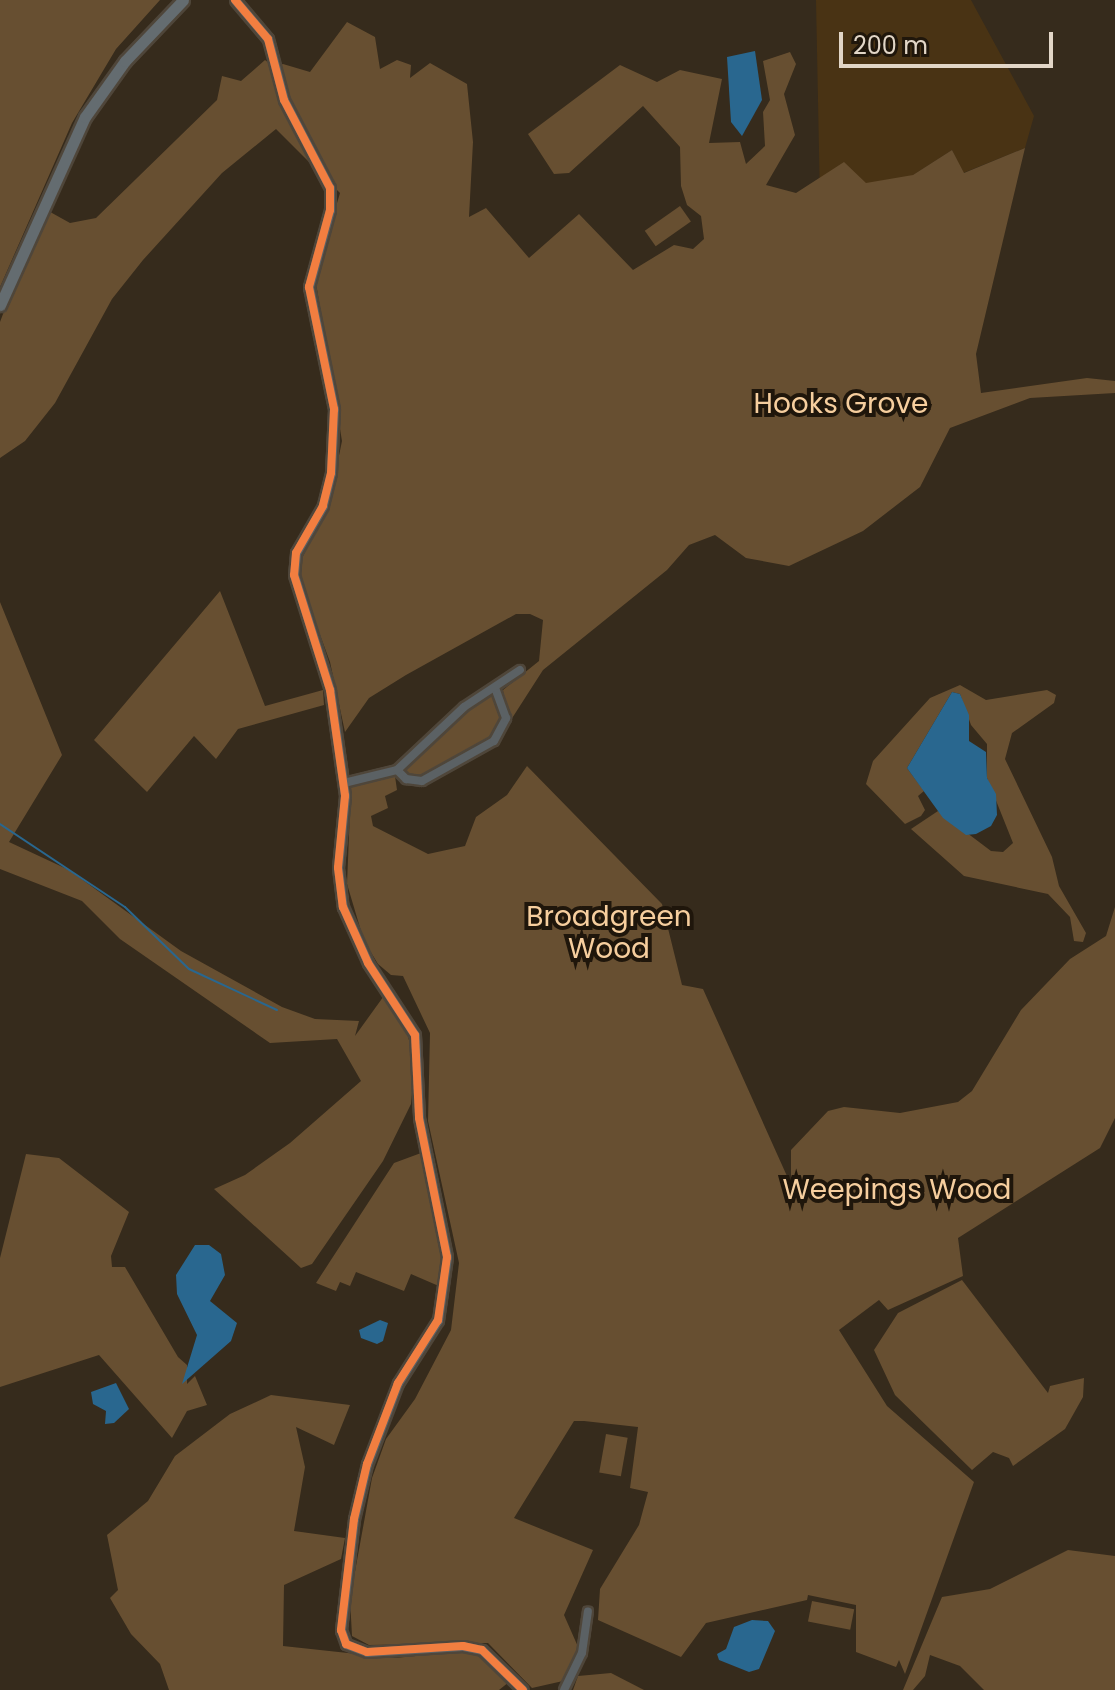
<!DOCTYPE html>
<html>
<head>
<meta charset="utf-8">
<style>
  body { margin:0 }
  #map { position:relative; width:1115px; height:1690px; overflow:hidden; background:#362b1c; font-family:Poppins,sans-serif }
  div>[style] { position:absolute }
  .built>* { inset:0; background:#493314 }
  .green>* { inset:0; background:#674f31; transform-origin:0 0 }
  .water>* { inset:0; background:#29678f }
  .stream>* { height:2px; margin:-1px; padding:0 1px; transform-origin:1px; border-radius:1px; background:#29678f }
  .roads { filter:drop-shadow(2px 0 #4f463a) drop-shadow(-2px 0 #4f463a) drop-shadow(0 2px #4f463a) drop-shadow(0 -2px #4f463a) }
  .minor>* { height:8px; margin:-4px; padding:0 4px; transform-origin:4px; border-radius:4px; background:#5b6164 }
  .tertiary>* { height:9px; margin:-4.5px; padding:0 4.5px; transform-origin:4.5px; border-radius:4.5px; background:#5b6164 }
  .secondary>* { height:11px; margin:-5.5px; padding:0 5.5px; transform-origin:5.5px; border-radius:5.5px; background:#646c70 }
  .cycleway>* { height:8px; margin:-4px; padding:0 4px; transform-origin:4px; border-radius:4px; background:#f27e40 }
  span { translate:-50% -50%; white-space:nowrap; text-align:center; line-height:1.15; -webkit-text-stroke:8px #1f160b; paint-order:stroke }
  .park-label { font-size:28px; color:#f6ce9e }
  .scale { position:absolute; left:839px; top:32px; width:214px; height:36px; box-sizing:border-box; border:4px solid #e2d6c7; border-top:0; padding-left:10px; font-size:24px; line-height:28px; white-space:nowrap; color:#e2d6c7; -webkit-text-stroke:6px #1f160b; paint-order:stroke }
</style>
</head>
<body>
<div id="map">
  <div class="built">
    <div style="clip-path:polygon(816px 0,971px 0,1034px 116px,1025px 148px,963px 173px,952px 150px,879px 197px,820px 201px)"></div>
  </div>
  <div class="green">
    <div style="clip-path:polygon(0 0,160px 0,116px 49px,72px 123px,0 287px)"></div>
    <div style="clip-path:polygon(347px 22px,375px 37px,380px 69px,397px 60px,411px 65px,410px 78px,430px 63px,467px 84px,473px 142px,469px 217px,486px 208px,529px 258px,579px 214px,633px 270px,674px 245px,693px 249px,704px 239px,701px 216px,687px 205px,681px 186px,680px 147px,643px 106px,569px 173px,554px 174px,528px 134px,620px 65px,657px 82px,680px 70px,722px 79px,709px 143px,740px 142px,746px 164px,765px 146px,763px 112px,770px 100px,763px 61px,790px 52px,796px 64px,784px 94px,795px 135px,766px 185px,796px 193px,844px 162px,866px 183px,913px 175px,952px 150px,964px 173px,1025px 148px,976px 354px,981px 393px,1087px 378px,1115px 381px,1115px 393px,1030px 398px,950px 428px,920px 487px,863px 531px,789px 566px,746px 558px,715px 535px,689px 545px,667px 570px,543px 670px,507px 726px,503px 690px,539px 661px,543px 620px,530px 614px,516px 614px,406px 675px,369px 698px,345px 732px,330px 662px,296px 570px,329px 504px,342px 441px,315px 277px,340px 193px,276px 129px,222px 173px,143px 260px,112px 299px,55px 403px,25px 441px,0 458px,0 322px,43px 208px,70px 223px,96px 218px,217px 100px,222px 76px,241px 81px,265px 60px,274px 67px,283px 64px,310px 72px)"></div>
    <div style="left:680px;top:206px;width:19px;height:43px;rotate:55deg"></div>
    <div style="clip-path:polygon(220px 591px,265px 706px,323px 690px,324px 705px,238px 729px,216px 759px,194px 736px,147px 792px,94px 740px)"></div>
    <div style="clip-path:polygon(0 602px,62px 755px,9px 842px,69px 870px,181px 951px,282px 1007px,315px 1019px,359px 1021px,355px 1036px,386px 993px,406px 1023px,414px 1070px,411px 1104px,383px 1161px,312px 1264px,301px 1268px,214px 1189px,245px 1175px,290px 1143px,361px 1081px,337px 1039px,270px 1043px,120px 939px,82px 901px,0 869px)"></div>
    <div style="clip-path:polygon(960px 685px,986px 700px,1047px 690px,1056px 695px,1054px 703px,1012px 733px,1005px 759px,1052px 857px,1059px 886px,1086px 933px,1083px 942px,1074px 941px,1070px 917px,1048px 894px,964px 876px,911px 829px,938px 811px,991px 851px,1003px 852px,1013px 843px,987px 778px,987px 744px,971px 725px,960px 694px,952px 692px,907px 768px,924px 791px,918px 796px,925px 810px,921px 816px,905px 824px,866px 784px,873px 761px,930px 698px)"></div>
    <div style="clip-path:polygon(491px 693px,503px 712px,500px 733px,430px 776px,411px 779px,402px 771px,458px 714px)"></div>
    <div style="clip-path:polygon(527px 766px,662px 904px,682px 985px,703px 989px,791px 1185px,791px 1150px,828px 1111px,844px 1107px,900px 1113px,958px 1102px,972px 1091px,1021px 1010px,1070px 959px,1106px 936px,1115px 907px,1115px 1118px,1100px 1148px,958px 1238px,963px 1276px,888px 1310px,879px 1300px,839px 1330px,887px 1406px,974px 1482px,905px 1674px,899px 1660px,896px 1667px,856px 1652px,856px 1605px,808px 1595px,807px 1600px,706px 1623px,681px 1657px,598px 1620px,600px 1589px,639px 1525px,648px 1492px,630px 1488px,638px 1427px,584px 1421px,574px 1421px,514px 1518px,593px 1550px,564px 1615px,579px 1649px,573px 1670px,563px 1681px,532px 1688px,488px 1643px,369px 1645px,352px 1636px,350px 1599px,372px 1478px,386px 1439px,415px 1399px,451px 1330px,459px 1263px,428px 1121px,430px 1033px,403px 976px,391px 975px,378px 964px,364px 941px,347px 884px,351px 786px,395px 776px,397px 790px,385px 796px,388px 808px,371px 816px,373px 826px,428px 854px,465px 846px,476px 817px,507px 795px)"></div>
    <div style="clip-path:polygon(421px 1153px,442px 1253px,441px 1287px,411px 1274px,404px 1291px,356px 1272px,350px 1286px,340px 1282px,336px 1291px,316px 1283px,394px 1163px)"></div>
    <div style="clip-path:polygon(26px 1154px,59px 1158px,129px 1212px,111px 1256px,112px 1267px,125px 1267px,178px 1357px,187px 1365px,187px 1384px,195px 1376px,207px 1405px,187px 1411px,172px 1438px,99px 1355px,0 1387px,0 1258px)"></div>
    <div style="clip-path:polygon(962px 1280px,1048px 1393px,1050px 1386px,1084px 1378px,1083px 1397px,1065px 1429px,1013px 1466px,1009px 1458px,993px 1452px,972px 1470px,895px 1395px,874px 1350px,898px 1313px)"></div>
    <div style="clip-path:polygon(271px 1395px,350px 1405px,334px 1445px,296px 1427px,305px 1467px,294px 1531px,345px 1538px,341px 1559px,284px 1585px,283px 1646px,394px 1658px,470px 1651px,480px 1654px,509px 1682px,499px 1690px,169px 1690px,160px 1664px,131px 1634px,110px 1598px,118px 1590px,107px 1535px,148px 1501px,175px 1456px,230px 1414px)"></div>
    <div style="left:606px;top:1434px;width:22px;height:39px;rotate:10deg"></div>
    <div style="clip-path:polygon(1068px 1550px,1115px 1556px,1115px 1690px,984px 1690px,960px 1666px,930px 1655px,925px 1676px,913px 1690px,903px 1690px,942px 1597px,990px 1589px)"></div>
    <div style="left:812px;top:1601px;width:43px;height:21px;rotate:11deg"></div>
    <div style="clip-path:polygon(611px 1673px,644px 1690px,573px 1690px,578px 1676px)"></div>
  </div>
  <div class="water">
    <div style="clip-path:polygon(755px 51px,762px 100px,742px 136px,731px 122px,727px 57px)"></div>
    <div style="clip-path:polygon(952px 692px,960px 694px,969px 715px,969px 741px,986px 752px,987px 778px,996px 794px,997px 815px,991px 826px,976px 834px,966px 835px,943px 818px,907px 768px)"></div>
    <div style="clip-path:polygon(195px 1245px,209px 1245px,221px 1254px,225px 1275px,210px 1301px,237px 1323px,231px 1341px,182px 1384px,197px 1335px,177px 1294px,176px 1275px)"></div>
    <div style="clip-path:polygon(380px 1320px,388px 1323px,383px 1341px,377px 1344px,361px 1338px,359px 1330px)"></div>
    <div style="clip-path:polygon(116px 1383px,129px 1409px,114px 1423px,105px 1424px,106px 1411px,93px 1404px,91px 1392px)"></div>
    <div style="clip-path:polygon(752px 1620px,768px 1621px,775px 1631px,759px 1669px,749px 1672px,719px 1660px,717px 1654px,726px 1649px,734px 1627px)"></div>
  </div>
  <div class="stream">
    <div style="left:0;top:824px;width:150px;rotate:33.6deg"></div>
    <div style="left:125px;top:907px;width:89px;rotate:44.1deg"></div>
    <div style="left:189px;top:969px;width:97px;rotate:25deg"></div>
  </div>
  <div class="roads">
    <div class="minor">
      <div style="left:397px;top:770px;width:13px;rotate:45deg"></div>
      <div style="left:406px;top:779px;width:16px;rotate:7deg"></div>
      <div style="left:422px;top:781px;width:82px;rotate:-29.1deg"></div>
      <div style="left:494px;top:741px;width:26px;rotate:-62deg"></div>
      <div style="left:506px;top:718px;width:32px;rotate:-110deg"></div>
      <div style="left:344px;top:783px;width:55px;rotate:-13.8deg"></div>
      <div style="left:397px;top:770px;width:92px;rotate:-43.2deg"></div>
      <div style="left:464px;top:707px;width:67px;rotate:-33.5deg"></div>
      <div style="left:564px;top:1690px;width:41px;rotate:-64.1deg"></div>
      <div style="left:582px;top:1653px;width:42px;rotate:-81.9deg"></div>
    </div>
    <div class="tertiary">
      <div style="left:235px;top:0;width:51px;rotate:49.8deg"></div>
      <div style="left:268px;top:39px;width:63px;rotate:75.3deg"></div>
      <div style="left:284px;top:100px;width:99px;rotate:62.4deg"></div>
      <div style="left:330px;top:188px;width:22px;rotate:90deg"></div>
      <div style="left:330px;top:210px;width:80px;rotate:105.3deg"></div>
      <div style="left:309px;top:287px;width:125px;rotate:78.4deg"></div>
      <div style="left:334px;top:409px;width:64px;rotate:92.7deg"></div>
      <div style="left:331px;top:473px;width:34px;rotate:104deg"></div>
      <div style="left:323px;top:506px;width:54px;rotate:119.9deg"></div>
      <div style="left:296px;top:553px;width:22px;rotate:95deg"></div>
      <div style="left:294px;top:575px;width:121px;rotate:72.6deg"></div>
      <div style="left:330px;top:690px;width:107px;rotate:81.9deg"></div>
      <div style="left:345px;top:796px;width:72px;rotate:95.6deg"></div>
      <div style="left:338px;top:868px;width:39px;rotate:83deg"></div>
      <div style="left:343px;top:907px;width:61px;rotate:65.9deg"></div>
      <div style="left:368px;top:963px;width:86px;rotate:56.9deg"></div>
      <div style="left:415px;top:1035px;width:83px;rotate:87.2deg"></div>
      <div style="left:419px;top:1118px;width:142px;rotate:78.6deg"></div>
      <div style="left:447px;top:1257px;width:64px;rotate:98.1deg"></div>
      <div style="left:438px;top:1320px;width:75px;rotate:122.4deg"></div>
      <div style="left:398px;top:1383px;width:87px;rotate:110.9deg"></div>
      <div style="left:367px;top:1464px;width:57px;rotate:103.3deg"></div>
      <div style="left:354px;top:1519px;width:112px;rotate:96.7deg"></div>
      <div style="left:341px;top:1630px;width:15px;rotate:70deg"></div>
      <div style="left:346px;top:1644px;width:22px;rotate:21deg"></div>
      <div style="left:367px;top:1652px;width:96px;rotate:-3.6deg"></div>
      <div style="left:463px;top:1646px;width:19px;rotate:12deg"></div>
      <div style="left:482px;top:1650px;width:57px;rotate:44.3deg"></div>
    </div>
    <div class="secondary">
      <div style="left:0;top:305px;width:206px;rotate:-65.7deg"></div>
      <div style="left:85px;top:117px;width:69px;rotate:-54.5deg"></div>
      <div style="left:125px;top:61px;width:84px;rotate:-46.4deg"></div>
    </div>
  </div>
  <div class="cycleway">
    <div style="left:235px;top:0;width:51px;rotate:49.8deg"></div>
    <div style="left:268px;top:39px;width:63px;rotate:75.3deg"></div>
    <div style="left:284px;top:100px;width:99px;rotate:62.4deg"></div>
    <div style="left:330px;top:188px;width:22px;rotate:90deg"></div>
    <div style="left:330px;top:210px;width:80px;rotate:105.3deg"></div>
    <div style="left:309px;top:287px;width:125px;rotate:78.4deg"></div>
    <div style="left:334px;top:409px;width:64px;rotate:92.7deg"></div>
    <div style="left:331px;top:473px;width:34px;rotate:104deg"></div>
    <div style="left:323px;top:506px;width:54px;rotate:119.9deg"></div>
    <div style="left:296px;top:553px;width:22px;rotate:95deg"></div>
    <div style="left:294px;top:575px;width:121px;rotate:72.6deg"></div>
    <div style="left:330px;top:690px;width:107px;rotate:81.9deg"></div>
    <div style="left:345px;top:796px;width:72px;rotate:95.6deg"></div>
    <div style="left:338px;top:868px;width:39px;rotate:83deg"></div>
    <div style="left:343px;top:907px;width:61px;rotate:65.9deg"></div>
    <div style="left:368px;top:963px;width:86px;rotate:56.9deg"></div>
    <div style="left:415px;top:1035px;width:83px;rotate:87.2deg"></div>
    <div style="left:419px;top:1118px;width:142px;rotate:78.6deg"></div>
    <div style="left:447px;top:1257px;width:64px;rotate:98.1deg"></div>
    <div style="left:438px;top:1320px;width:75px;rotate:122.4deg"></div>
    <div style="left:398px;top:1383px;width:87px;rotate:110.9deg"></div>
    <div style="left:367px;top:1464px;width:57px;rotate:103.3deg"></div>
    <div style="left:354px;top:1519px;width:112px;rotate:96.7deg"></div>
    <div style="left:341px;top:1630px;width:15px;rotate:70deg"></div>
    <div style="left:346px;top:1644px;width:22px;rotate:21deg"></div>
    <div style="left:367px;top:1652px;width:96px;rotate:-3.6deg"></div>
    <div style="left:463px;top:1646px;width:19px;rotate:12deg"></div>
    <div style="left:482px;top:1650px;width:57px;rotate:44.3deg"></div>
  </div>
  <div class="park-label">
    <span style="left:841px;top:404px">Hooks Grove</span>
    <span style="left:609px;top:933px">Broadgreen<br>Wood</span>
    <span style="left:897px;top:1190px">Weepings Wood</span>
  </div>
  <div class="scale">200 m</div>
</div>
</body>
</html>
